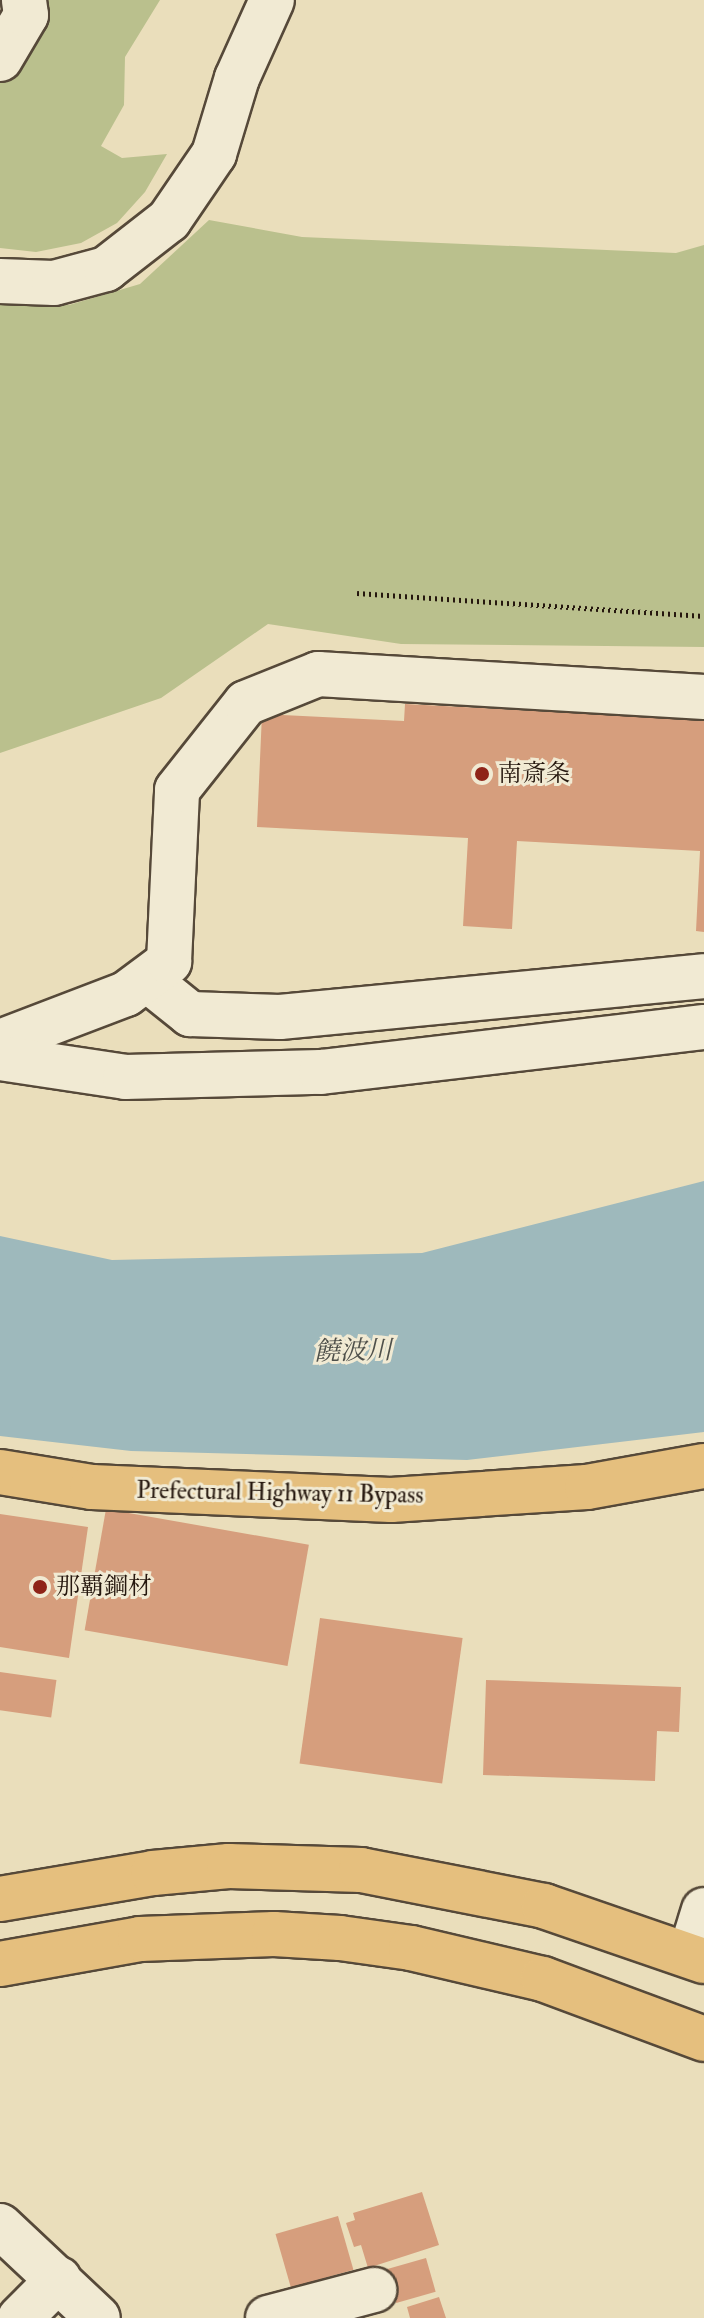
<!DOCTYPE html>
<html>
<head>
<meta charset="utf-8">
<style>
  body { margin:0 }
  #map { position:relative; width:704px; height:2318px; overflow:hidden; background:#eadebb; font-family:"IM FELL Double Pica","Noto Serif JP",serif }
  div>[style] { position:absolute }
  .green>* { inset:0; background:#bac08d }
  .water>* { inset:0; background:#9eb9bc }
  .building>* { inset:0; background:#d69e7d; transform-origin:0 0 }
  .path>* { height:5px; margin-top:-2.5px; transform-origin:0; background:repeating-linear-gradient(90deg,#25170e 0 2px,transparent 0 6px) }
  .roads { filter:drop-shadow(2px 0 #564939) drop-shadow(-2px 0 #564939) drop-shadow(0 2px #564939) drop-shadow(0 -2px #564939) }
  .minor>* { height:44px; margin:-22px; padding:0 22px; transform-origin:22px; border-radius:22px; background:#f1ead3 }
  .major>* { height:44px; margin:-22px; padding:0 22px; transform-origin:22px; border-radius:22px; background:#e5bf7e }
  .dots>* { width:22px; height:22px; translate:-50% -50%; box-sizing:border-box; border:4px solid #f1ead3; border-radius:50% }
  span { translate:-50% -50%; white-space:nowrap; text-align:center; line-height:1.15; -webkit-text-stroke:6px #f1ead3; paint-order:stroke }
  .poi-label { font-size:24px; color:#25170e }
  .left { translate:0 -50%; text-align:left }
  .street-label { font-size:24px; color:#25170e }
  .water-label { font-size:26px; color:#4f504b; font-style:italic }
</style>
</head>
<body>
<div id="map">
  <div class="green">
    <div style="clip-path:polygon(35px 0,160px 0,125px 57px,124px 105px,101px 146px,122px 158px,167px 154px,145px 192px,117px 223px,81px 243px,36px 252px,0 248px,0 81px,25px 51px)"></div>
    <div style="clip-path:polygon(209px 220px,302px 237px,676px 253px,704px 245px,704px 647px,401px 644px,268px 624px,161px 698px,0 753px,0 304px,69px 305px,140px 284px)"></div>
  </div>
  <div class="water">
    <div style="clip-path:polygon(704px 1181px,704px 1432px,467px 1460px,131px 1451px,0 1436px,0 1236px,112px 1260px,422px 1253px)"></div>
  </div>
  <div class="building">
    <div style="clip-path:polygon(405px 704px,704px 720px,704px 932px,696px 931px,700px 851px,517px 841px,512px 929px,463px 926px,468px 838px,257px 827px,262px 714px,404px 721px)"></div>
    <div style="left:106px;top:1509px;width:206px;height:123px;rotate:10deg"></div>
    <div style="clip-path:polygon(0 1514px,88px 1527px,69px 1658px,0 1647px)"></div>
    <div style="left:320px;top:1618px;width:144px;height:147px;rotate:8deg"></div>
    <div style="left:0;top:1672px;width:57px;height:38px;rotate:8deg"></div>
    <div style="clip-path:polygon(486px 1680px,681px 1687px,679px 1732px,657px 1731px,655px 1781px,483px 1775px)"></div>
    <div style="clip-path:polygon(422px 2192px,439px 2245px,368px 2268px,361px 2245px,354px 2247px,346px 2223px,355px 2220px,353px 2213px)"></div>
    <div style="left:338px;top:2216px;width:56px;height:65px;rotate:74deg"></div>
    <div style="left:426px;top:2258px;width:35px;height:41px;rotate:74deg"></div>
    <div style="clip-path:polygon(439px 2297px,446px 2318px,410px 2318px,407px 2307px)"></div>
  </div>
  <div class="path">
    <div style="left:357px;top:593px;width:348px;rotate:3.8deg"></div>
  </div>
  <div class="roads">
    <div class="minor">
      <div style="left:0;top:59px;width:51px;rotate:-59.4deg"></div>
      <div style="left:26px;top:15px;width:15px;rotate:-98deg"></div>
      <div style="left:0;top:281px;width:54px;rotate:2.1deg"></div>
      <div style="left:54px;top:283px;width:54px;rotate:-15.1deg"></div>
      <div style="left:106px;top:269px;width:80px;rotate:-37.9deg"></div>
      <div style="left:169px;top:220px;width:80px;rotate:-55.7deg"></div>
      <div style="left:214px;top:154px;width:79px;rotate:-73.2deg"></div>
      <div style="left:237px;top:78px;width:85px;rotate:-65.8deg"></div>
      <div style="left:149px;top:981px;width:53px;rotate:38.8deg"></div>
      <div style="left:190px;top:1014px;width:90px;rotate:1.9deg"></div>
      <div style="left:280px;top:1017px;width:426px;rotate:-5.5deg"></div>
      <div style="left:0;top:1042px;width:135px;rotate:-20.9deg"></div>
      <div style="left:126px;top:994px;width:54px;rotate:-36.7deg"></div>
      <div style="left:169px;top:962px;width:172px;rotate:-87.3deg"></div>
      <div style="left:177px;top:790px;width:111px;rotate:-51.6deg"></div>
      <div style="left:246px;top:703px;width:78px;rotate:-21.9deg"></div>
      <div style="left:318px;top:674px;width:387px;rotate:3.4deg"></div>
      <div style="left:0;top:1058px;width:126px;rotate:8.6deg"></div>
      <div style="left:125px;top:1077px;width:196px;rotate:-1.5deg"></div>
      <div style="left:321px;top:1072px;width:386px;rotate:-6.7deg"></div>
      <div style="left:690px;top:1955px;width:47px;rotate:-72.7deg"></div>
      <div style="left:0;top:2226px;width:134px;rotate:43.2deg"></div>
      <div style="left:20px;top:2318px;width:55px;rotate:-45deg"></div>
      <div style="left:268px;top:2318px;width:110px;rotate:-14.8deg"></div>
    </div>
    <div class="major">
      <div style="left:0;top:1472px;width:93px;rotate:9.3deg"></div>
      <div style="left:92px;top:1487px;width:299px;rotate:2.5deg"></div>
      <div style="left:391px;top:1500px;width:196px;rotate:-3.8deg"></div>
      <div style="left:587px;top:1487px;width:119px;rotate:-10.2deg"></div>
      <div style="left:0;top:1899px;width:155px;rotate:-9.6deg"></div>
      <div style="left:153px;top:1873px;width:76px;rotate:-5.3deg"></div>
      <div style="left:229px;top:1866px;width:132px;rotate:1.7deg"></div>
      <div style="left:361px;top:1870px;width:187px;rotate:11.1deg"></div>
      <div style="left:544px;top:1906px;width:169px;rotate:19deg"></div>
      <div style="left:0;top:1964px;width:142px;rotate:-10.1deg"></div>
      <div style="left:140px;top:1939px;width:134px;rotate:-2.1deg"></div>
      <div style="left:274px;top:1934px;width:66px;rotate:3.5deg"></div>
      <div style="left:340px;top:1938px;width:72px;rotate:8deg"></div>
      <div style="left:411px;top:1948px;width:136px;rotate:13.2deg"></div>
      <div style="left:543px;top:1979px;width:172px;rotate:20.4deg"></div>
    </div>
  </div>
  <div class="dots">
    <div style="left:482px;top:774px;background:#8f2418"></div>
    <div style="left:40px;top:1587px;background:#8f2418"></div>
  </div>
  <div class="poi-label">
    <span class="left" style="left:498px;top:774px">南斎条</span>
    <span class="left" style="left:56px;top:1587px">那覇鋼材</span>
  </div>
  <div class="street-label">
    <span style="left:280px;top:1493px;rotate:1deg">Prefectural Highway 11 Bypass</span>
  </div>
  <div class="water-label">
    <span style="left:353px;top:1352px;rotate:-1deg">饒波川</span>
  </div>
</div>
</body>
</html>
